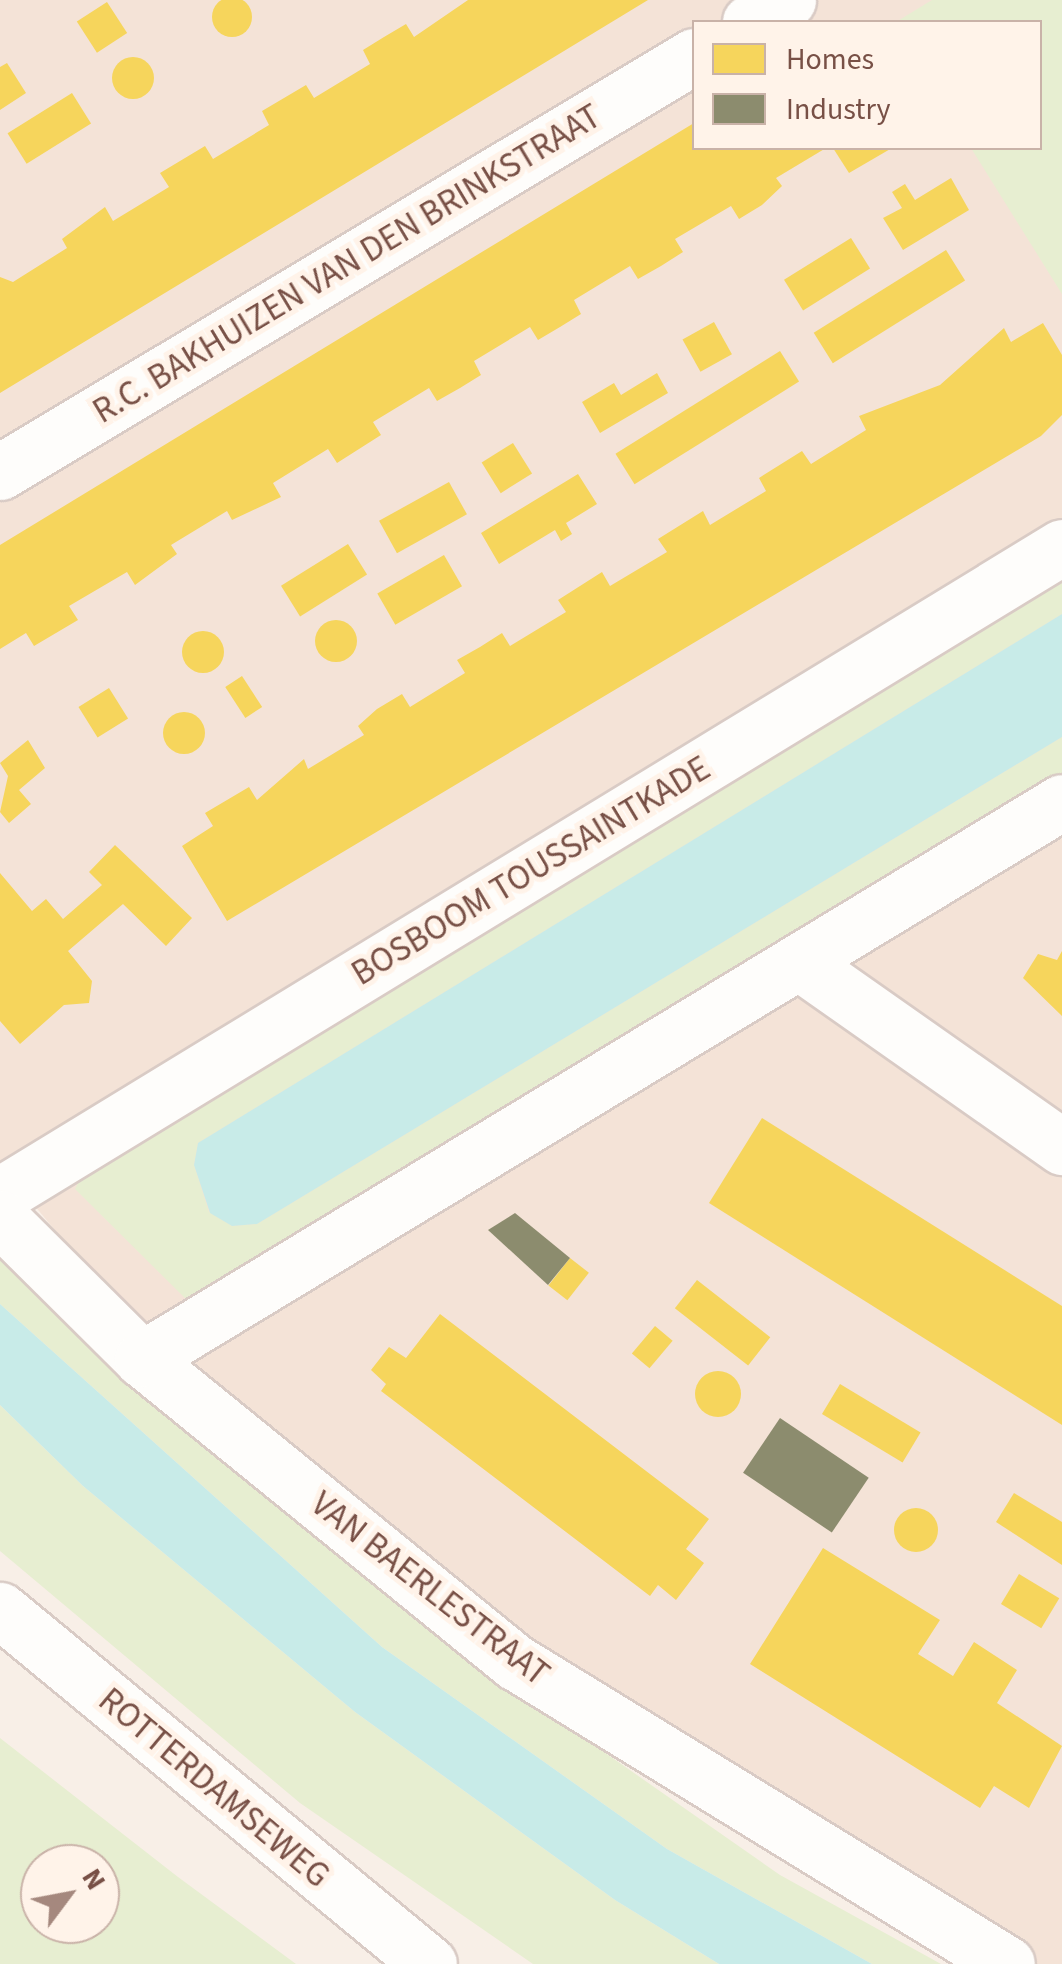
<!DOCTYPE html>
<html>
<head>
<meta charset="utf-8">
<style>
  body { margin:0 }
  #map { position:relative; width:1062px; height:1964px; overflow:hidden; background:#f8efe7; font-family:"Source Sans 3",sans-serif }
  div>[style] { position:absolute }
  .residential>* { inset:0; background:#f4e3d7 }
  .green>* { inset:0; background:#e7eed1 }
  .water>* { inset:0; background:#c8ebe8 }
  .homes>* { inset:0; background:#f6d55c; transform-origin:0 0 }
  .round { border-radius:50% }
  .industry>* { inset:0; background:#8c8c6e; transform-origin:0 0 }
  .roads { filter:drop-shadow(2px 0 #d9cbc5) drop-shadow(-2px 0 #d9cbc5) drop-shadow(0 2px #d9cbc5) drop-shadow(0 -2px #d9cbc5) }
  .minor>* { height:55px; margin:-27.5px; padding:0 27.5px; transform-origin:27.5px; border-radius:27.5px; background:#fefdfb }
  .secondary>* { height:55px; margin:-27.5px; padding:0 27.5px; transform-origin:27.5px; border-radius:27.5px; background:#fefdfb }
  span { translate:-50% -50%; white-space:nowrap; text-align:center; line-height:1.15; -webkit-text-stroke:10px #fff3e9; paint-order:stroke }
  .street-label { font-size:35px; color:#785046 }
  .legend { position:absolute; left:692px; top:20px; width:350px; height:130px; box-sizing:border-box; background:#fff3e9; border:2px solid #c9b2a8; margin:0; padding:12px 18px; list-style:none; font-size:30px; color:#785046 }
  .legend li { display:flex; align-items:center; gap:20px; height:50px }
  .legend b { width:50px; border:2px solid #c9b2a8 }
  .north { position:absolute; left:20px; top:1844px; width:100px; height:100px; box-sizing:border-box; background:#fff3e9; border:2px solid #c9b2a8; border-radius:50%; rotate:58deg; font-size:28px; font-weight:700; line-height:40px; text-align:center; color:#785046 }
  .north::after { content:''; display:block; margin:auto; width:35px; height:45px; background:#a5887e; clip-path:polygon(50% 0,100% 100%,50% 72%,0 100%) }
</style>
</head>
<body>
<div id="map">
  <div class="residential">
    <div style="clip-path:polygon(evenodd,0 0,1062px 0,1062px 1964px,1015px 1964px,550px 1656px,122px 1311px,0 1164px,0 0,694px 22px,1040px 22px,1040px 148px,694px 148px,694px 22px)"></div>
  </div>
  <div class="green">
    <div style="clip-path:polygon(932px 0,1062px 0,1062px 294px,971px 148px,1040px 148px,1040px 22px,896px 22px)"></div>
    <div style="clip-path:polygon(1062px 574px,1062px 614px,198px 1143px,194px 1165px,209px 1212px,232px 1226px,257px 1224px,1062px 737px,1062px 774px,192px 1305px,75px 1189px,89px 1162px)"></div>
    <div style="clip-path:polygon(0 1257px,287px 1512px,541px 1708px,780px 1875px,941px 1964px,872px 1964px,667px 1849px,382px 1647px,0 1304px)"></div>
    <div style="clip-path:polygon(0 1405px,83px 1486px,355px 1712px,615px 1900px,719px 1964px,533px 1964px,300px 1803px,0 1551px)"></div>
    <div style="clip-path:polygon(evenodd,0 1738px,178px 1877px,296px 1964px,0 1964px,0 1738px,40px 1864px,100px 1864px,100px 1924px,40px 1924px,40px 1864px)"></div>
  </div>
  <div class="water">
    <div style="clip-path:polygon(1062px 614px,1062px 737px,257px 1224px,232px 1226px,210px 1213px,194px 1165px,198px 1143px)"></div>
    <div style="clip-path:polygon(0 1304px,382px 1647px,667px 1849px,872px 1964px,719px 1964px,615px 1900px,355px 1712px,83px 1486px,0 1405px)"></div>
  </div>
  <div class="homes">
    <div class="round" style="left:212px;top:-3px;width:40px;height:40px"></div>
    <div style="clip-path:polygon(468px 0,648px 0,0 393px,0 277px,13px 282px,67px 248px,62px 239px,105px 207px,113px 221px,169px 187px,160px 173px,205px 146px,213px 159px,269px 125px,262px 111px,306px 85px,314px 98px,370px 64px,363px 50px,384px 37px,406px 24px,414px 37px)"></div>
    <div style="left:107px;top:2px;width:37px;height:36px;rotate:57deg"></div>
    <div class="round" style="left:112px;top:57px;width:42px;height:42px"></div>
    <div style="clip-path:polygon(7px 63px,26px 93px,0 110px,0 67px)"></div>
    <div style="left:72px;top:93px;width:36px;height:76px;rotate:58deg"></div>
    <div style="clip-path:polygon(694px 123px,694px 148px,826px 148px,776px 178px,782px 186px,762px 205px,739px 219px,731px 206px,675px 239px,683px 252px,661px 266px,638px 279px,630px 266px,574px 300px,581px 314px,560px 327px,538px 340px,530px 327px,474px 361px,481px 375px,460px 388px,437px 401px,429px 388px,373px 422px,381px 435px,337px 463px,328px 449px,273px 483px,281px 497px,232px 520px,227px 511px,171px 545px,177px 554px,135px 585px,127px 572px,69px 606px,78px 620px,34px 646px,26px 633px,0 649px,0 545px)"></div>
    <div style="clip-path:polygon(833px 148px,892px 148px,849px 173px)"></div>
    <div style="clip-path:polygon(951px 178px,969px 210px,903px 250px,883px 218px,902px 208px,892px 192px,905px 184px,915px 200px)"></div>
    <div style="left:851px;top:238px;width:36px;height:79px;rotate:58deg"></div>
    <div style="left:946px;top:250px;width:36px;height:156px;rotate:58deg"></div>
    <div style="left:714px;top:322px;width:37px;height:36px;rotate:61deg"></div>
    <div style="clip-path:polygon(1043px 323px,1062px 355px,1062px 415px,1041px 436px,227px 921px,182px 846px,213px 826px,205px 813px,249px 787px,257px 800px,304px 759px,308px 769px,364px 735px,358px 726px,377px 709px,402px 694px,410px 707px,465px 673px,457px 660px,480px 647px,502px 633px,510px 646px,566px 612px,558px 600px,602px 572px,610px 586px,667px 552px,658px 539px,703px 511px,710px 525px,766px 491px,759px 478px,802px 451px,811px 464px,866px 430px,859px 416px,940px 385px,1004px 328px,1011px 342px)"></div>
    <div style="left:780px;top:351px;width:36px;height:194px;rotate:58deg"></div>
    <div style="clip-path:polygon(657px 373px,668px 393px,600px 433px,582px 402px,614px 383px,621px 395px)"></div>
    <div style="left:513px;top:443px;width:36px;height:37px;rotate:58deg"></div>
    <div style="clip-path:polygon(578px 474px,597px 504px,566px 523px,572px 534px,561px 541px,555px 530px,499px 564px,481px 533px)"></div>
    <div style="left:449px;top:482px;width:37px;height:80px;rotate:61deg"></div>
    <div style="left:348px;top:544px;width:36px;height:79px;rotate:58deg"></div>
    <div style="left:444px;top:555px;width:36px;height:77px;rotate:60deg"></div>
    <div class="round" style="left:315px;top:620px;width:42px;height:42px"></div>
    <div class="round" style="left:182px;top:631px;width:42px;height:42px"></div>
    <div style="left:242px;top:676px;width:37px;height:20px;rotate:57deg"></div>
    <div style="left:109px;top:688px;width:36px;height:36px;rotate:58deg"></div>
    <div class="round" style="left:163px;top:712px;width:42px;height:42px"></div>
    <div style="clip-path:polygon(28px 740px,45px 768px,19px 790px,31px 804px,9px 823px,0 812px,8px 776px,0 763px)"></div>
    <div style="clip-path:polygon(115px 845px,192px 918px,166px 946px,123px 904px,68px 951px,92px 981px,89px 1003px,64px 1005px,20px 1044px,0 1021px,0 873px,32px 911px,46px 899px,63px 919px,102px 885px,89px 872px)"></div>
    <div style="clip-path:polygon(1062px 951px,1062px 1016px,1023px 978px,1038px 954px,1057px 960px)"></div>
    <div style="clip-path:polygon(762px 1118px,1062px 1306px,1062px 1425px,709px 1203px)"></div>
    <div style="left:570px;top:1258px;width:24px;height:35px;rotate:38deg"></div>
    <div style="left:697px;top:1280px;width:93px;height:36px;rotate:38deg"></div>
    <div style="clip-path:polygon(440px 1314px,709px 1519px,686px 1549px,704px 1563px,676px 1600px,658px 1585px,650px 1596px,381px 1391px,386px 1384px,371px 1370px,389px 1347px,406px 1358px)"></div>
    <div style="left:655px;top:1326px;width:23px;height:36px;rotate:40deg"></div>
    <div class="round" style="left:695px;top:1371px;width:46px;height:46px"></div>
    <div style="left:840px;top:1384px;width:94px;height:35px;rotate:31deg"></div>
    <div style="clip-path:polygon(1014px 1493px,1062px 1522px,1062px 1565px,996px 1522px)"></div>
    <div class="round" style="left:894px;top:1508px;width:44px;height:44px"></div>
    <div style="clip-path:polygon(823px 1548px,940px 1620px,918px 1654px,953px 1676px,974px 1642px,1017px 1670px,997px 1703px,1062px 1746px,1029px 1808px,994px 1786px,980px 1808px,750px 1664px)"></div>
    <div style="left:1019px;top:1574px;width:47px;height:35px;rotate:31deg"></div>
  </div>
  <div class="industry">
    <div style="clip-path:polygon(515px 1213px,570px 1258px,548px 1285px,488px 1230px)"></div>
    <div style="left:780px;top:1418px;width:107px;height:66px;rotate:34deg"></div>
  </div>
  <div class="roads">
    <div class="minor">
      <div style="left:750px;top:22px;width:44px;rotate:-30.1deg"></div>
      <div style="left:0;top:472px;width:809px;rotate:-30.94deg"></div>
      <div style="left:799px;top:962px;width:322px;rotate:35.1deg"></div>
      <div style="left:0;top:1195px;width:1244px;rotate:-31.39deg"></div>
      <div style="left:0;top:1218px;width:200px;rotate:44.8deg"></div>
      <div style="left:142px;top:1359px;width:481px;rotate:39.1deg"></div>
      <div style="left:515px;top:1662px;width:577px;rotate:31.54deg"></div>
      <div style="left:142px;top:1359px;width:1075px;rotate:-31.19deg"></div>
    </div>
    <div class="secondary">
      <div style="left:0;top:1610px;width:556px;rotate:39.53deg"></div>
    </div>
  </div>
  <div class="street-label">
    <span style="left:347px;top:264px;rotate:-31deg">R.C. BAKHUIZEN VAN DEN BRINKSTRAAT</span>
    <span style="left:531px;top:871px;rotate:-31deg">BOSBOOM TOUSSAINTKADE</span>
    <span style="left:430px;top:1589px;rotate:38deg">VAN BAERLESTRAAT</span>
    <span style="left:214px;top:1788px;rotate:40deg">ROTTERDAMSEWEG</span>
  </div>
  <ul class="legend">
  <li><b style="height:28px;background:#f6d55c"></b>Homes</li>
  <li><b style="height:28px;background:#8c8c6e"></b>Industry</li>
  </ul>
  <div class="north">N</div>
</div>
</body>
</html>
